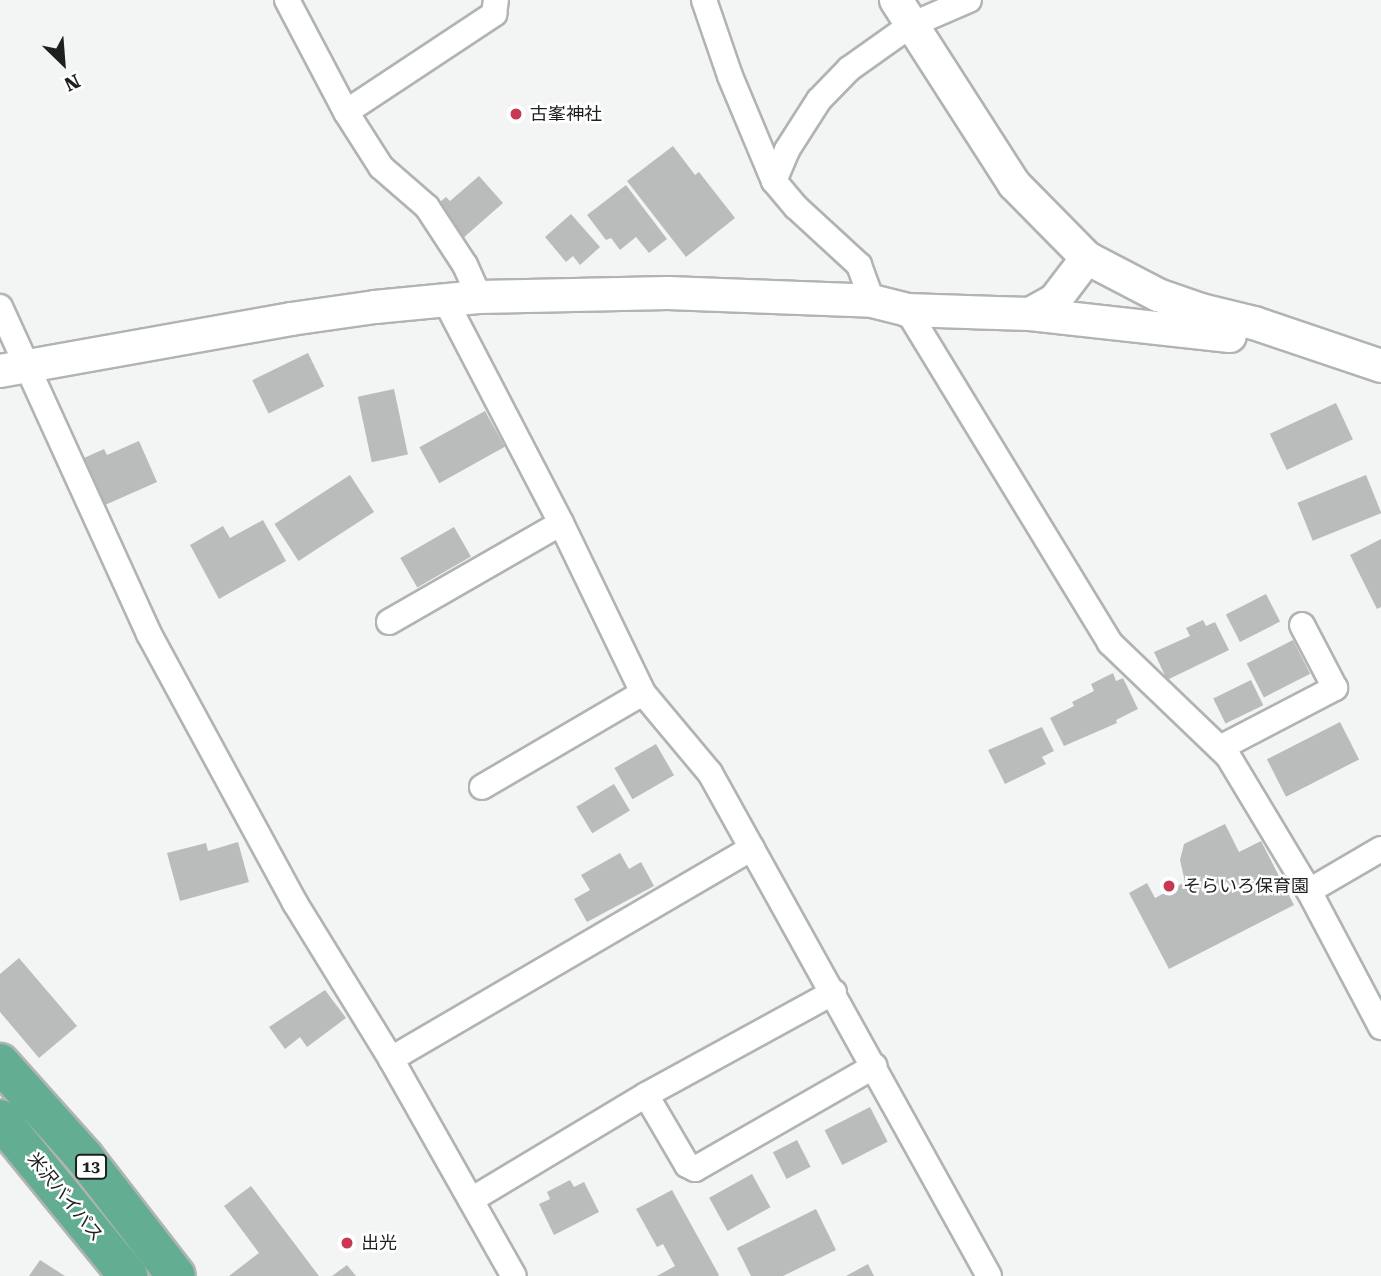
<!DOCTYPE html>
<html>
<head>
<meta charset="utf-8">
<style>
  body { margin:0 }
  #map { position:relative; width:1381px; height:1276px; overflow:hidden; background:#f2f5f4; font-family:"Roboto Serif","Noto Sans JP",serif }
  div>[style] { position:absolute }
  .building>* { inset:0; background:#b9bcbb; transform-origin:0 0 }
  .roads { filter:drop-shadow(2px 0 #b0b4b2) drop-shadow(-2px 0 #b0b4b2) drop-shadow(0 2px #b0b4b2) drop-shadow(0 -2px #b0b4b2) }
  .minor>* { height:24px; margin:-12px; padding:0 12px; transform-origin:12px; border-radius:12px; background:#fff }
  .tertiary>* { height:32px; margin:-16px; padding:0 16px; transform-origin:16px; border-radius:16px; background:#fff }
  .trunk>* { height:38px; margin:-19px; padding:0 19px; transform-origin:19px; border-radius:19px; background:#63ae92 }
  .dots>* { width:19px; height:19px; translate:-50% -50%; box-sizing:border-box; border:4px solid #fff; border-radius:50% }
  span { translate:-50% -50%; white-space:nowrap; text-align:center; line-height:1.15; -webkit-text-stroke:5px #fff; paint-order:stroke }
  .shield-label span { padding:2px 5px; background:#fff; border:2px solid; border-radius:5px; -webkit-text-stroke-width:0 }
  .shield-label { font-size:16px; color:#1e201f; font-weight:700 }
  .poi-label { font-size:18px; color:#1e201f }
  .left { translate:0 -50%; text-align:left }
  .street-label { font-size:18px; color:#1e201f }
  .north { position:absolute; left:28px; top:28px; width:70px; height:70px; -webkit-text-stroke:5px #fff; paint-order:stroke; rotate:155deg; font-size:19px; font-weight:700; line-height:28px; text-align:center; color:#1e201f }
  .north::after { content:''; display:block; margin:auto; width:24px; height:32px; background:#1e201f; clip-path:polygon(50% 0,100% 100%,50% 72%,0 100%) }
</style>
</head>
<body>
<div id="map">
  <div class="building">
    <div style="clip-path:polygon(673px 146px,695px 175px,699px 172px,735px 218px,686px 257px,627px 181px)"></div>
    <div style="clip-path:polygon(479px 176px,503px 203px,462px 239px,434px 207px,446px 197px,450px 201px)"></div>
    <div style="clip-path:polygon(626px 185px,667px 239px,649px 253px,636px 237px,620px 250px,611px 238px,606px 240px,587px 215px)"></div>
    <div style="clip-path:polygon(571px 214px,600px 247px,580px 265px,573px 256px,566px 262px,545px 237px)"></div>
    <div style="left:308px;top:353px;width:37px;height:62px;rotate:64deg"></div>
    <div style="left:394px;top:389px;width:67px;height:37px;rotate:78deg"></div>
    <div style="left:1336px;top:403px;width:40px;height:73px;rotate:65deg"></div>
    <div style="left:485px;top:411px;width:41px;height:75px;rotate:61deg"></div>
    <div style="clip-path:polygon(139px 441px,157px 482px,105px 505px,84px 458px,104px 449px,107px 455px)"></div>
    <div style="left:350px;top:475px;width:44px;height:90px;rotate:57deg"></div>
    <div style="left:1366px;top:475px;width:41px;height:74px;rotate:68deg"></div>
    <div style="clip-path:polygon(263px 520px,286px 561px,219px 599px,190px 545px,223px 526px,230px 538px)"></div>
    <div style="left:454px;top:527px;width:34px;height:62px;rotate:60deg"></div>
    <div style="clip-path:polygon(1381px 539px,1381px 607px,1377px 609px,1350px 555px)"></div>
    <div style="left:1266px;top:594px;width:31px;height:45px;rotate:63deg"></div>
    <div style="clip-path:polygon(1203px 620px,1206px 626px,1215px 622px,1229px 650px,1167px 680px,1154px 652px,1190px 636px,1186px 628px)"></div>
    <div style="left:1293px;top:640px;width:38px;height:52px;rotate:63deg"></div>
    <div style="clip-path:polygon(1113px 673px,1116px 681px,1123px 678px,1138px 709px,1116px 720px,1117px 723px,1064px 746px,1050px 718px,1074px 706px,1072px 702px,1094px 691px,1091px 684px)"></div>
    <div style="left:1251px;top:680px;width:28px;height:42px;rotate:64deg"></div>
    <div style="left:1340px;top:722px;width:42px;height:82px;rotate:63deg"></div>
    <div style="clip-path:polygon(1042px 727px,1054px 751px,1042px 757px,1046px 764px,1005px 784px,988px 750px)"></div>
    <div style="left:656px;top:744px;width:36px;height:48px;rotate:60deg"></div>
    <div style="left:614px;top:784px;width:31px;height:44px;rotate:59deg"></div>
    <div style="clip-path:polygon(1225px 824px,1239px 852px,1261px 841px,1294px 905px,1169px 969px,1129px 893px,1147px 883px,1155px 898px,1185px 882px,1180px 860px,1184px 844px)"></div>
    <div style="clip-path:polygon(238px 842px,249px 882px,180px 901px,167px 853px,206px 843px,208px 851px)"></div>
    <div style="clip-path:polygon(620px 853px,629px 869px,641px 862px,654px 886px,587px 922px,574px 899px,590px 890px,581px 875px)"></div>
    <div style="clip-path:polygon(19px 958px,77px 1026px,39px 1058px,0 1012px,0 974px)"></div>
    <div style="clip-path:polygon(325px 990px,346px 1018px,307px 1047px,300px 1037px,285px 1049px,269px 1027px)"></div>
    <div style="left:870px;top:1107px;width:39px;height:51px;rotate:63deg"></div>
    <div style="left:797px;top:1140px;width:30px;height:27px;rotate:63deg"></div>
    <div style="left:752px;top:1174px;width:38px;height:49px;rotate:61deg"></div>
    <div style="clip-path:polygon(570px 1180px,574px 1187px,584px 1182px,599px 1212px,554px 1235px,539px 1204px,550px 1199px,547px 1192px)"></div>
    <div style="clip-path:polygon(251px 1186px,319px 1276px,229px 1276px,259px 1253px,224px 1206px)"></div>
    <div style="clip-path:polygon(672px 1190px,719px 1275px,718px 1276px,657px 1276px,675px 1266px,663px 1244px,657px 1247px,636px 1209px)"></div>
    <div style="clip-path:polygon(816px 1209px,836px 1250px,783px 1276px,751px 1276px,737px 1248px)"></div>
    <div style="clip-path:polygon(40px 1260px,65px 1276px,29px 1276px)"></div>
    <div style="clip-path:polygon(868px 1264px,874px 1276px,846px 1276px)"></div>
    <div style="clip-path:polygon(347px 1265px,356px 1276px,332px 1276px)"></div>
  </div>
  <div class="roads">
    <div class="minor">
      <div style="left:287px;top:0;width:127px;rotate:62.2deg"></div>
      <div style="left:346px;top:112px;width:65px;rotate:57.5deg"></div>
      <div style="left:381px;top:167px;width:61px;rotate:41deg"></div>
      <div style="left:427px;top:207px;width:69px;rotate:56.8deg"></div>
      <div style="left:465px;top:265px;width:35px;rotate:66deg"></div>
      <div style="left:704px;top:0;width:80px;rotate:71.1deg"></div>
      <div style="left:730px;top:76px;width:114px;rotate:67.3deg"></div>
      <div style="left:774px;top:181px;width:34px;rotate:50deg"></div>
      <div style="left:796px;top:207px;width:86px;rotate:42.6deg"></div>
      <div style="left:859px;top:265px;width:38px;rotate:70deg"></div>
      <div style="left:346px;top:112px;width:178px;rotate:-33.5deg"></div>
      <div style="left:494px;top:14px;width:14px;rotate:-82deg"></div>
      <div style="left:774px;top:181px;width:34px;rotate:-67deg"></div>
      <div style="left:787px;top:150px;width:59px;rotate:-57.4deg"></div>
      <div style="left:819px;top:100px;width:43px;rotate:-45.9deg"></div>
      <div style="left:849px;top:69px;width:76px;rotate:-35.4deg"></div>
      <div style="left:911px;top:25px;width:63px;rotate:-23.3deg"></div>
      <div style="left:445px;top:300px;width:251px;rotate:62.5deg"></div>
      <div style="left:561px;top:523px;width:189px;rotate:64.2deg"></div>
      <div style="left:643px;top:693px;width:104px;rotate:50.1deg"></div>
      <div style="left:710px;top:773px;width:575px;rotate:60.98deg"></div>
      <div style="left:0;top:307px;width:359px;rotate:65.5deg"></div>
      <div style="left:149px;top:634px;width:306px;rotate:61.5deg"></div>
      <div style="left:295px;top:903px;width:183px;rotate:58.4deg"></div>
      <div style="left:391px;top:1059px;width:249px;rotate:60.5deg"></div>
      <div style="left:907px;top:310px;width:390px;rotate:58.6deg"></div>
      <div style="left:1110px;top:643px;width:163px;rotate:43.8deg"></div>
      <div style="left:1228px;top:756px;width:157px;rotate:59deg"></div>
      <div style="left:1309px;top:891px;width:154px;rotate:62.1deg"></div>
      <div style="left:389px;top:622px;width:198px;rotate:-29.9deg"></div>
      <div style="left:1220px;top:748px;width:130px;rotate:-27.6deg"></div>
      <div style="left:1335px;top:688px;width:71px;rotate:-117.6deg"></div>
      <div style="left:482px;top:787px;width:186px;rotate:-30.3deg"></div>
      <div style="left:1309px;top:891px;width:83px;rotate:-30.3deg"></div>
      <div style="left:834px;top:992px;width:214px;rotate:151.3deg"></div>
      <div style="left:646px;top:1095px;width:81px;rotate:59.6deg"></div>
      <div style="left:687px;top:1165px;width:9px;rotate:27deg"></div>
      <div style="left:695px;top:1169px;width:207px;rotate:-29.8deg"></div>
      <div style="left:391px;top:1059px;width:418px;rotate:-30.3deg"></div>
      <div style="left:471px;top:1200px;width:204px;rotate:-31deg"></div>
    </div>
    <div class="tertiary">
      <div style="left:896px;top:0;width:219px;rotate:57.3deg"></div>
      <div style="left:1014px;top:184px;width:104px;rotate:45.4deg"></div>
      <div style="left:1087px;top:258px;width:80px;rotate:27.5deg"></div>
      <div style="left:1158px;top:295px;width:46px;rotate:19.2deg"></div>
      <div style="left:1201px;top:310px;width:55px;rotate:13.8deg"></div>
      <div style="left:1254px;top:323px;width:134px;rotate:18.7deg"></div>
      <div style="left:1030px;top:314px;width:201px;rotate:6.3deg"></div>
      <div style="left:0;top:371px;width:296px;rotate:-10.1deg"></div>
      <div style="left:291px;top:319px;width:85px;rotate:-8.1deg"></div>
      <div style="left:375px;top:307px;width:104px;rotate:-5.5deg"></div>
      <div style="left:479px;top:297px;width:189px;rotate:-1.2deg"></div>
      <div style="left:668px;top:293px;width:204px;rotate:2.2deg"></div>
      <div style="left:872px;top:301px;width:36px;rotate:14deg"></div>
      <div style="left:907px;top:310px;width:123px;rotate:1.9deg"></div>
      <div style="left:1030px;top:314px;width:29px;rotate:-29deg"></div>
      <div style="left:1055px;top:300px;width:53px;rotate:-52.7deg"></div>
    </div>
    <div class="trunk">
      <div style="left:0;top:1063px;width:126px;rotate:48.2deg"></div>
      <div style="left:84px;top:1157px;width:150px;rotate:52.3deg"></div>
      <div style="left:0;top:1119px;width:203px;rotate:50.8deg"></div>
    </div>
  </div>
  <div class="dots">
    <div style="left:516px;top:114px;background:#c83852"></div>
    <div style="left:1169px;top:886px;background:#c83852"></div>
    <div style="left:347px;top:1243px;background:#c83852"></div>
  </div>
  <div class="shield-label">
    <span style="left:91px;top:1167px">13</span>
  </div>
  <div class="poi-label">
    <span class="left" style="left:530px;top:114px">古峯神社</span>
    <span class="left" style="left:1183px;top:886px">そらいろ保育園</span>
    <span class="left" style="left:361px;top:1243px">出光</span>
  </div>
  <div class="street-label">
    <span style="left:65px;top:1197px;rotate:51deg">米沢バイパス</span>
  </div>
  <div class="north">N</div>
</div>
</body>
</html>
